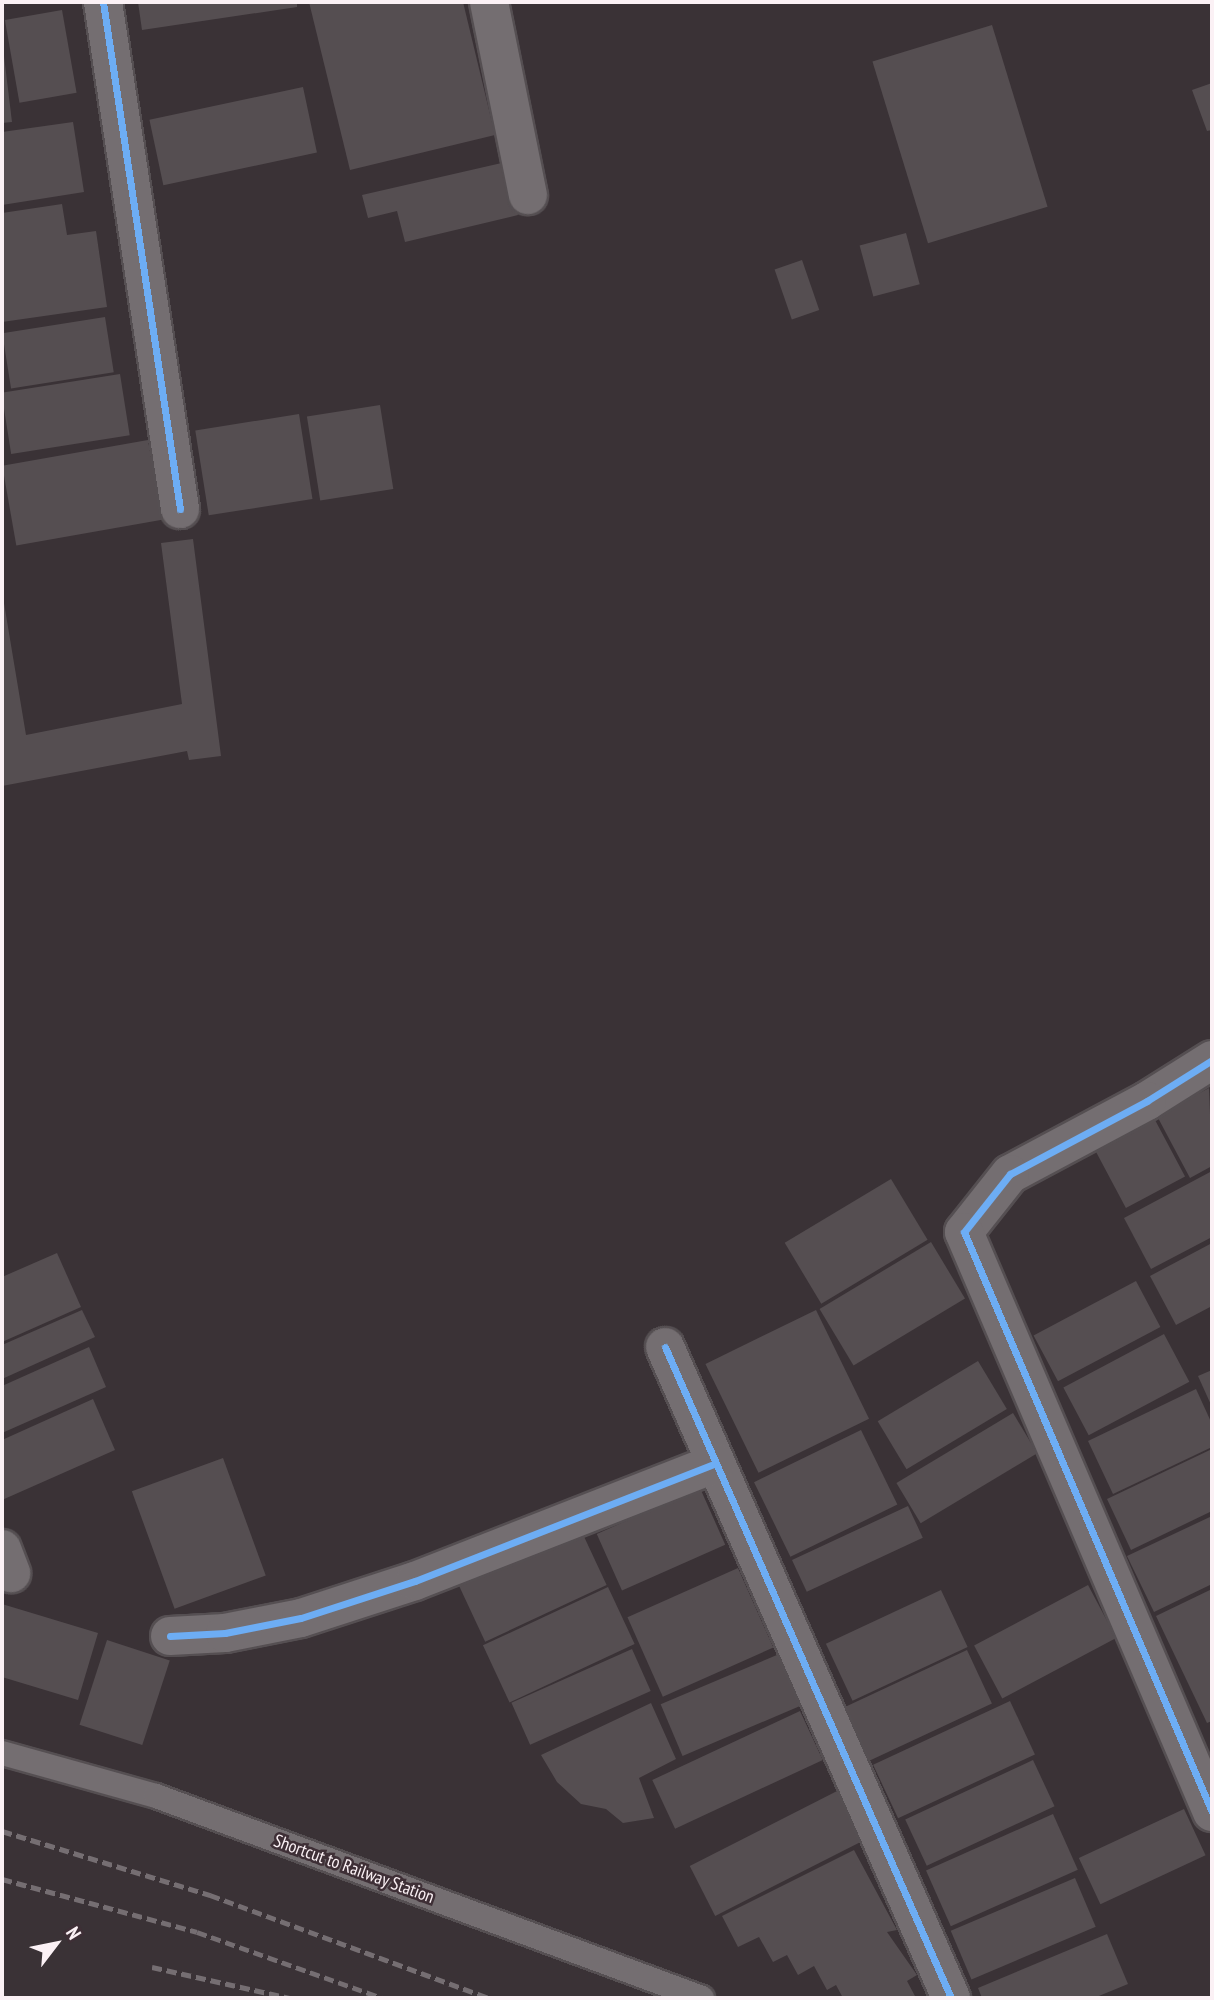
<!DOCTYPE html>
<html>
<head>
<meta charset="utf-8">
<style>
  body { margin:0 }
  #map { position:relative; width:1214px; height:2000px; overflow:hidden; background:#3a3236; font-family:"PT Sans Narrow",sans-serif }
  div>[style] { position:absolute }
  .building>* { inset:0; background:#554e51; transform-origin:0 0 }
  .roads { filter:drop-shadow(2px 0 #554f52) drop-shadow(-2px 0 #554f52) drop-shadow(0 2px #554f52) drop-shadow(0 -2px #554f52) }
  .service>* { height:24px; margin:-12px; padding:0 12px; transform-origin:12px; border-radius:12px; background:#746e71 }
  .minor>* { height:38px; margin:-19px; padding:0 19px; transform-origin:19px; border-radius:19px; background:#746e71 }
  .rail>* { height:5px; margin-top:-2.5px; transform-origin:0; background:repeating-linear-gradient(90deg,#756e72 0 10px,transparent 0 15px) }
  .cycleway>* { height:7px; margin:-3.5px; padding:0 3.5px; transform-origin:3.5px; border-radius:3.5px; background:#6dadf4 }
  span { translate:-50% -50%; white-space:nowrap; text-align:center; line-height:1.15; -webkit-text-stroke:5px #3e2f36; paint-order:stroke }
  .street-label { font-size:18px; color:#fbf1f5 }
  .frame { position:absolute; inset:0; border:4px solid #fbf1f5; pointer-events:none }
  .north { position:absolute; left:21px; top:1909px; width:70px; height:70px; -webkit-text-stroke:5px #3e2f36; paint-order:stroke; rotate:58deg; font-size:19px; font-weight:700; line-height:28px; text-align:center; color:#fbf1f5 }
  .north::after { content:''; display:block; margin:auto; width:24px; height:32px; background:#fbf1f5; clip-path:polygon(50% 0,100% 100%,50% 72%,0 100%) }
</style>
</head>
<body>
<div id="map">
  <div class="building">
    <div style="clip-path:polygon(138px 2px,297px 2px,297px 7px,142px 30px)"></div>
    <div style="clip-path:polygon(309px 2px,463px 2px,495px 135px,350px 170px)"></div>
    <div style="left:62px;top:10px;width:84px;height:58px;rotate:80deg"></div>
    <div style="left:992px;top:25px;width:190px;height:125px;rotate:73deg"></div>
    <div style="clip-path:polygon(3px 48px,12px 122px,2px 123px,2px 49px)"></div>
    <div style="clip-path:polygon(1212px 83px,1212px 130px,1207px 131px,1192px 90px)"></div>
    <div style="left:303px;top:87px;width:67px;height:157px;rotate:78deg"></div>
    <div style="clip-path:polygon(73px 122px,84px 192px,2px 205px,2px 132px)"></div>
    <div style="clip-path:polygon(506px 162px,518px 215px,405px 242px,397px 211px,368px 218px,362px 195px)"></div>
    <div style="clip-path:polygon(62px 204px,67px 235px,96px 231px,107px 307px,2px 322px,2px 213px)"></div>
    <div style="left:906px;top:233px;width:53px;height:48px;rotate:75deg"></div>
    <div style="left:802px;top:260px;width:53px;height:29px;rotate:71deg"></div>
    <div style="left:105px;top:317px;width:56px;height:104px;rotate:81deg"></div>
    <div style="left:120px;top:374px;width:62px;height:120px;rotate:81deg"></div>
    <div style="left:380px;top:405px;width:85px;height:74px;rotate:81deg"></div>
    <div style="left:299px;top:414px;width:86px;height:105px;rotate:81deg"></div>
    <div style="left:148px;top:440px;width:81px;height:148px;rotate:80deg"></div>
    <div style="clip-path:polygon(193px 539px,221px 756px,189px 760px,187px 751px,2px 786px,2px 591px,26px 735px,182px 704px,161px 543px)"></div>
    <div style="clip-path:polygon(1209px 1088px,1212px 1166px,1190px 1178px,1157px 1116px)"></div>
    <div style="left:1155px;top:1120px;width:64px;height:67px;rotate:62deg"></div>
    <div style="clip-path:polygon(1212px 1171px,1212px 1237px,1151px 1269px,1124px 1218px)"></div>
    <div style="left:891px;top:1179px;width:71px;height:124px;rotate:59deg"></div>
    <div style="left:931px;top:1242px;width:66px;height:130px;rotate:59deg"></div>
    <div style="clip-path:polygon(1212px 1243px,1212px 1306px,1176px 1325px,1150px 1276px)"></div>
    <div style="clip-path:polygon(57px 1253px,81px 1307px,2px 1342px,2px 1277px)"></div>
    <div style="left:1136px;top:1281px;width:52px;height:116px;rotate:62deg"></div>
    <div style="clip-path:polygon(82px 1310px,95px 1337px,2px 1379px,2px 1345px)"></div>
    <div style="left:816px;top:1310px;width:121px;height:123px;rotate:64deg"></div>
    <div style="left:1164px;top:1334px;width:54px;height:114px;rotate:62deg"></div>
    <div style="clip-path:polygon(89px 1347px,106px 1387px,2px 1433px,2px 1386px)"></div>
    <div style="left:978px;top:1361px;width:56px;height:117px;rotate:59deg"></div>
    <div style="clip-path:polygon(1212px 1370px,1212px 1407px,1198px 1376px)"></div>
    <div style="clip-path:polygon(1196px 1389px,1212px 1424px,1212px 1447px,1113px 1494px,1088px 1441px)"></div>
    <div style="clip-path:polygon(93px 1399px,115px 1450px,2px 1500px,2px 1440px)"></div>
    <div style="left:1013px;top:1413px;width:47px;height:136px;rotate:59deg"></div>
    <div style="left:861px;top:1430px;width:83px;height:119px;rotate:64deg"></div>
    <div style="clip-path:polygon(1212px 1449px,1212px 1511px,1131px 1550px,1107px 1499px)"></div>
    <div style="left:223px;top:1458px;width:125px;height:97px;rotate:70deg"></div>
    <div style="left:700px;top:1488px;width:62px;height:113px;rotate:66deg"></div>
    <div style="left:908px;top:1506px;width:35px;height:128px;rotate:65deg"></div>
    <div style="clip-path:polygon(1212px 1516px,1212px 1584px,1154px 1612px,1127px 1556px)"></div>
    <div style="left:580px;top:1528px;width:63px;height:134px;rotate:65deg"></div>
    <div style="left:738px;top:1568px;width:87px;height:121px;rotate:66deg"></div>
    <div style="left:1088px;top:1585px;width:60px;height:129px;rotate:62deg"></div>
    <div style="left:608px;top:1587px;width:63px;height:138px;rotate:65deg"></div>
    <div style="clip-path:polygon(1212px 1589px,1212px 1721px,1207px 1723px,1156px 1616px)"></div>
    <div style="left:941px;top:1590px;width:63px;height:127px;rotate:65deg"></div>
    <div style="clip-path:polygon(2px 1604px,98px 1633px,78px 1700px,2px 1677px)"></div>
    <div style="left:107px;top:1640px;width:66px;height:89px;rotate:18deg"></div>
    <div style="left:632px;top:1649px;width:46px;height:132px;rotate:66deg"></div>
    <div style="left:967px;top:1650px;width:59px;height:140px;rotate:65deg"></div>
    <div style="left:784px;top:1652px;width:56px;height:134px;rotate:67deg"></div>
    <div style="left:1010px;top:1701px;width:59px;height:151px;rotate:65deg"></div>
    <div style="clip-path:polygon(651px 1703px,676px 1759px,639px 1778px,654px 1818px,623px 1823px,606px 1809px,581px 1804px,557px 1782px,541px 1755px)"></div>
    <div style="left:800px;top:1711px;width:54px;height:163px;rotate:65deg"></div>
    <div style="left:1033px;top:1760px;width:51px;height:141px;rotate:65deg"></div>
    <div style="left:843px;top:1788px;width:56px;height:172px;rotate:63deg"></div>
    <div style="left:1184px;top:1809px;width:51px;height:116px;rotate:65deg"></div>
    <div style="left:1053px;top:1814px;width:61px;height:139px;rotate:66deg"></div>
    <div style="clip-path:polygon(854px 1850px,897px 1930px,887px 1932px,917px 1975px,907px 1981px,916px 1998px,843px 1998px,836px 1985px,827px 1990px,814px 1966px,798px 1975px,787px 1955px,773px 1962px,759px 1937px,738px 1947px,722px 1916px)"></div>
    <div style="left:1075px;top:1878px;width:53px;height:135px;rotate:67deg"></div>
    <div style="clip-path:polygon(1107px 1934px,1128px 1984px,1094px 1998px,982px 1998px,978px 1988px)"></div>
  </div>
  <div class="roads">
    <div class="service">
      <div style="left:2px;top:1753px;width:160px;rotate:15.6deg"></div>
      <div style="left:156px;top:1796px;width:582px;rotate:20.3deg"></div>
    </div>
    <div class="minor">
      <div style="left:103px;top:2px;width:513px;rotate:81.36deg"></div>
      <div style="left:489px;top:2px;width:197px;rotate:78.6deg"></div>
      <div style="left:1212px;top:1060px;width:77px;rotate:147.8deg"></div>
      <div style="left:1147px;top:1101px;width:155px;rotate:151.9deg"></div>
      <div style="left:1010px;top:1174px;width:74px;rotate:128.4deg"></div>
      <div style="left:964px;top:1232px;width:631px;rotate:66.85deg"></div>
      <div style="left:665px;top:1347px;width:711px;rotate:66.28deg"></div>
      <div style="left:2px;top:1549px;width:26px;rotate:69deg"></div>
      <div style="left:170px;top:1636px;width:55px;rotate:-3.1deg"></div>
      <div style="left:225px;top:1633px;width:77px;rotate:-11.2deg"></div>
      <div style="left:301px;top:1618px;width:120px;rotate:-18deg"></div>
      <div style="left:415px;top:1581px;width:323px;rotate:-21.4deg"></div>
    </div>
  </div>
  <div class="rail">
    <div style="left:2px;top:1831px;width:218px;rotate:17.1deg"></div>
    <div style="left:210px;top:1895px;width:296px;rotate:20.3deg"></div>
    <div style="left:2px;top:1879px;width:202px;rotate:15.2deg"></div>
    <div style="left:197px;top:1932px;width:196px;rotate:19.6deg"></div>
    <div style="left:152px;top:1967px;width:141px;rotate:12.7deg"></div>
  </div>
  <div class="cycleway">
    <div style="left:103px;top:2px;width:513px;rotate:81.36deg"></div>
    <div style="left:1212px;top:1060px;width:77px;rotate:147.8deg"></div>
    <div style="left:1147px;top:1101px;width:155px;rotate:151.9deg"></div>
    <div style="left:1010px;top:1174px;width:74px;rotate:128.4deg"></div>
    <div style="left:964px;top:1232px;width:631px;rotate:66.85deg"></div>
    <div style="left:665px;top:1347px;width:711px;rotate:66.28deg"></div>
    <div style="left:170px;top:1636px;width:55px;rotate:-3.1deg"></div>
    <div style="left:225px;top:1633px;width:77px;rotate:-11.2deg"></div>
    <div style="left:301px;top:1618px;width:120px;rotate:-18deg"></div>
    <div style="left:415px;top:1581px;width:323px;rotate:-21.4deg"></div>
  </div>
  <div class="street-label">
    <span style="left:354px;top:1869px;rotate:20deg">Shortcut to Railway Station</span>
  </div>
  <div class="frame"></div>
  <div class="north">N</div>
</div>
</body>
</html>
